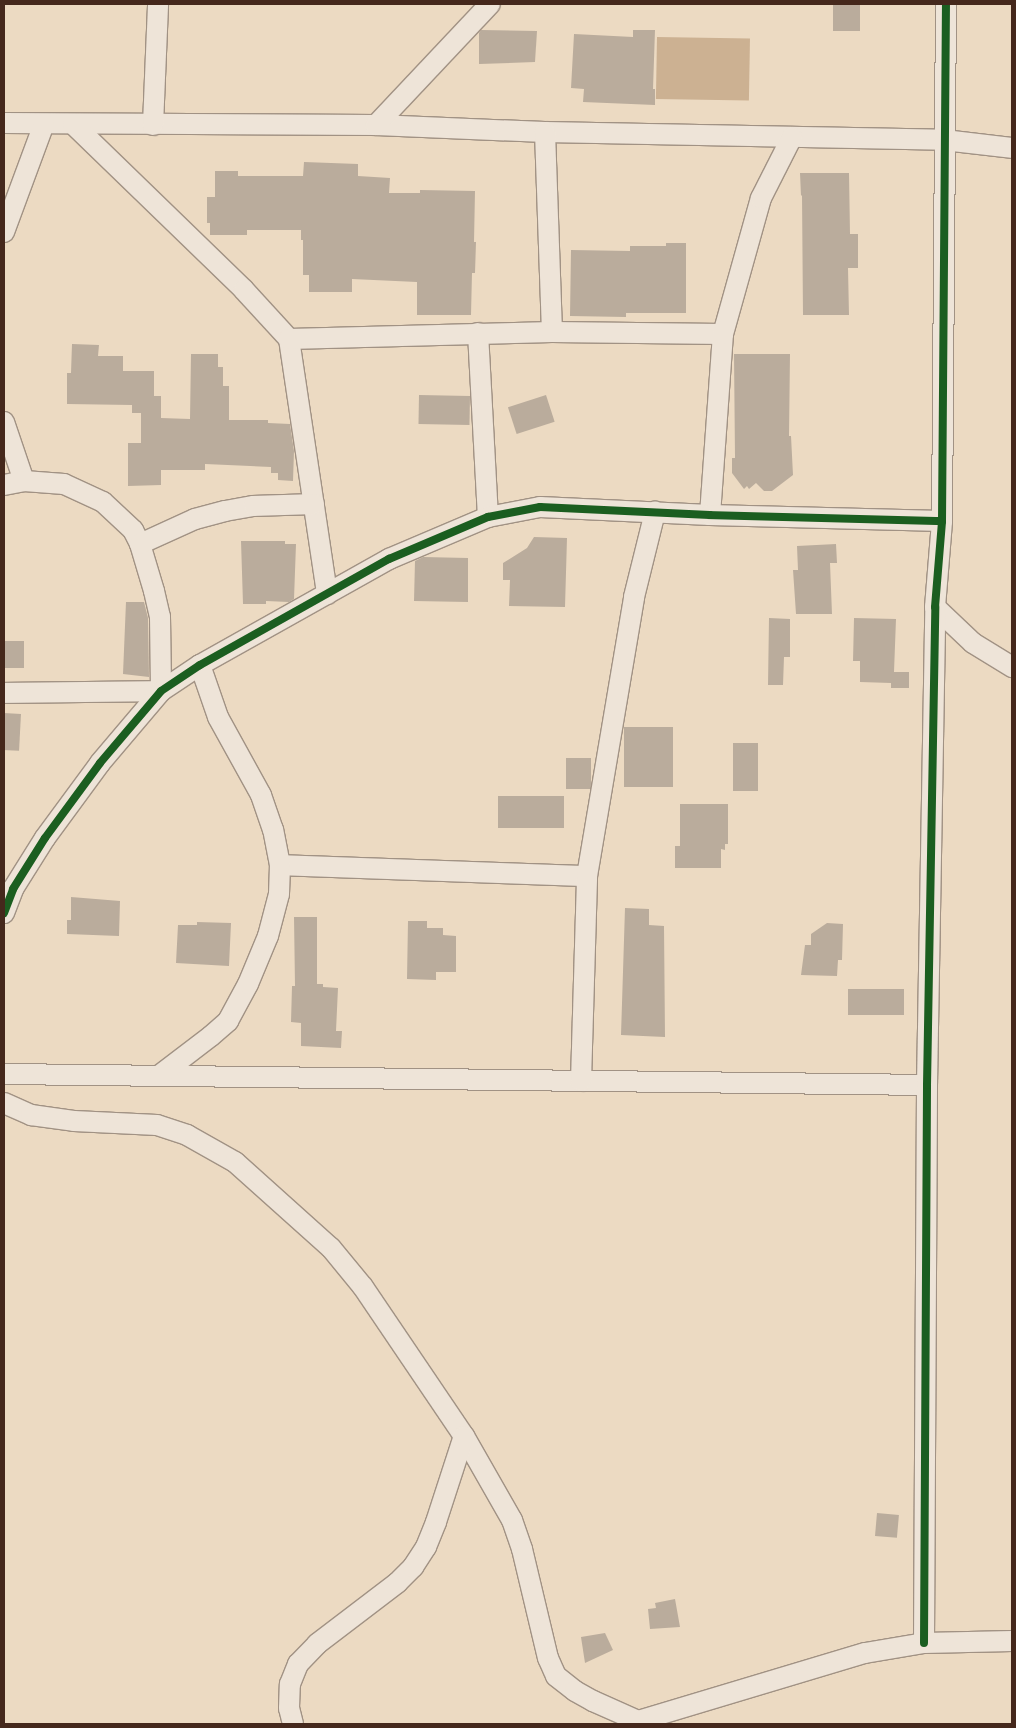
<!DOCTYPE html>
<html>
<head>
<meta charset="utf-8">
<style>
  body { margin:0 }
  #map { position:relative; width:1016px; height:1728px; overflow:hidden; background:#ecdac2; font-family:"IM FELL DW Pica",serif }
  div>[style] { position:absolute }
  .water>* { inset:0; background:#ccb192; transform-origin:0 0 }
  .building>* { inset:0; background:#baac9c; transform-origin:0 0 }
  .roads { filter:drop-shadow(1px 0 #a19284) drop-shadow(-1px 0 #a19284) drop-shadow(0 1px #a19284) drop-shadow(0 -1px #a19284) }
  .street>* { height:20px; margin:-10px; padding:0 10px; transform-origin:10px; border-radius:10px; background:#eee4d8 }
  .cycleway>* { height:8px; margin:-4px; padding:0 4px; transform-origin:4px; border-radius:4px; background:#1b5e20 }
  span { translate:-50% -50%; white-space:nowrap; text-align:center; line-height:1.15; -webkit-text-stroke:4px #fee9cc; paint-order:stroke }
  .frame { position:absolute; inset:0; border:5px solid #45281c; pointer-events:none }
</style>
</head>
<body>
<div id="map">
  <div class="water">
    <div style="left:657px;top:37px;width:93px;height:62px;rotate:1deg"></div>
  </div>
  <div class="building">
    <div style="left:833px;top:4px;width:27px;height:27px"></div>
    <div style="clip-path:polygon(481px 30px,537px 31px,535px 62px,479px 64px,479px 33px)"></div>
    <div style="clip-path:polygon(633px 30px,655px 30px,653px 89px,655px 89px,655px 105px,583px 102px,584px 89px,571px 88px,574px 34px,633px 37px)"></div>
    <div style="clip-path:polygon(304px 162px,358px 164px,358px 176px,390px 178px,389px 193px,420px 193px,420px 190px,475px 191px,474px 242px,476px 242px,475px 273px,472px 273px,471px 315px,417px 315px,417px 282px,352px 279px,352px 292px,309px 292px,309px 275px,303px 275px,303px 240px,301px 240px,301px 230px,247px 230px,247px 235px,210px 235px,210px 223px,207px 223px,207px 197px,215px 197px,215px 171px,238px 171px,238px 176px,303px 176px)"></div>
    <div style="clip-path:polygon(800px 173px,849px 173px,850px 234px,858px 234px,858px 268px,848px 268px,849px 315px,803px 315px,802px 195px,801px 196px)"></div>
    <div style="clip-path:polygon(666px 243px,686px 243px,686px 313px,626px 313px,626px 317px,570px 316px,571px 250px,630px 251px,630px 246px,666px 246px)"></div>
    <div style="clip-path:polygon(72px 344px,99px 345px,98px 356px,123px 356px,123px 371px,154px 371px,154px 396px,161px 396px,161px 418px,190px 419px,191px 354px,218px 354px,218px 367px,223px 367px,223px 386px,229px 386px,229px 420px,268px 420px,268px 423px,290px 424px,294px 451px,293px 481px,278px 480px,278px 473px,271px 473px,271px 467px,205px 464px,205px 470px,161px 470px,161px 485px,128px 486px,128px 443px,141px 443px,141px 413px,132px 413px,132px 405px,67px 404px,67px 373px,71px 373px)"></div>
    <div style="clip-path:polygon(734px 354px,790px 354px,789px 436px,791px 436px,793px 475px,772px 491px,764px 491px,756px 483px,749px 489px,747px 486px,744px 489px,732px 473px,732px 458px,735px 458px)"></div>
    <div style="left:419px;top:395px;width:51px;height:29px;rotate:1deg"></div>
    <div style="left:546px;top:395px;width:28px;height:40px;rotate:72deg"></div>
    <div style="clip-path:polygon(534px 537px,567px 538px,565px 607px,509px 606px,510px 580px,503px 580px,503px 563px,527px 548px)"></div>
    <div style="clip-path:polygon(241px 541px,285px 541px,285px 544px,296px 544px,294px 599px,289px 602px,266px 601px,266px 604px,243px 604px)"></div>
    <div style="clip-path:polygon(836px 544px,837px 563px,830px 563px,832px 614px,796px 614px,793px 570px,798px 570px,797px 546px)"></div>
    <div style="clip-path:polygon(423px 557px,468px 558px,468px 602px,414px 601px,415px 561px)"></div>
    <div style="clip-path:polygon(126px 602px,144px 602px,148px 618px,149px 677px,123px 674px)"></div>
    <div style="clip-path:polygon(769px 618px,790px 619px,790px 657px,784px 657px,783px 685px,768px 685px)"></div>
    <div style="clip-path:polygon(854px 618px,896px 619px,894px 672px,909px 672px,909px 688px,891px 688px,891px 683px,860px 682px,860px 661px,853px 661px)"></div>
    <div style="left:4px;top:641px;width:20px;height:27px"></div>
    <div style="left:4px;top:713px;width:17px;height:37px;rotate:3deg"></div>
    <div style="left:624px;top:727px;width:49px;height:60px"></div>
    <div style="left:733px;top:743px;width:25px;height:48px"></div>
    <div style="left:566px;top:758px;width:25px;height:31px"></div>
    <div style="left:498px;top:796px;width:66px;height:32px"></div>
    <div style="clip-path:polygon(680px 804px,728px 804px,728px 844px,725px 844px,725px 850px,721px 849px,721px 868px,675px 868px,675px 846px,680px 846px)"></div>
    <div style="clip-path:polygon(71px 897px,120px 901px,119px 936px,67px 934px,67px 920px,71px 920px)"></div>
    <div style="clip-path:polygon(625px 908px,649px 909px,649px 925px,664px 926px,665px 1037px,621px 1035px)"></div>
    <div style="clip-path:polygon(294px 917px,317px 917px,317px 984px,323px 984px,323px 987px,338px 988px,336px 1031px,342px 1031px,341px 1048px,301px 1046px,301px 1023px,291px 1022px,292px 986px,295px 986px)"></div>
    <div style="clip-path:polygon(408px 921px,427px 921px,427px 928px,443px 928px,443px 935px,456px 936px,456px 972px,436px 972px,436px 980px,407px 979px)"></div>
    <div style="clip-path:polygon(197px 922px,231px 923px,229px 966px,176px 963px,178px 925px,197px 925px)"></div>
    <div style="clip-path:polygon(827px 923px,843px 924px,842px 960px,838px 960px,837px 976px,801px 975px,805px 945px,811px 945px,811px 934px)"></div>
    <div style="left:848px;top:989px;width:56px;height:26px"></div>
    <div style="left:877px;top:1513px;width:22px;height:23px;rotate:5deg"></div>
    <div style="clip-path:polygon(675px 1599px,680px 1627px,650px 1629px,648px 1609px,656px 1608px,655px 1603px)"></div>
    <div style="clip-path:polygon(605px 1633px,613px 1650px,585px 1663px,581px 1637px)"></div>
  </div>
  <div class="roads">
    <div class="street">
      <div style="left:4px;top:123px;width:372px;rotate:0.3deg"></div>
      <div style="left:376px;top:125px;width:169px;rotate:2.4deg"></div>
      <div style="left:545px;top:132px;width:399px;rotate:1.1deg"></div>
      <div style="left:944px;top:140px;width:68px;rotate:6.7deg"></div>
      <div style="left:73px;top:124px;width:238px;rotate:44.1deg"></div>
      <div style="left:244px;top:290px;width:67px;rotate:47.4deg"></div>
      <div style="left:289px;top:339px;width:258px;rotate:81.5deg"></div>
      <div style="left:153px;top:125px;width:121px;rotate:-87.6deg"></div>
      <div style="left:376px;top:125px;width:166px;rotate:-46.7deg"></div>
      <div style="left:545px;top:132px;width:200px;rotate:88deg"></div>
      <div style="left:4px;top:232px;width:115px;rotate:-69.7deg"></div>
      <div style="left:478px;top:333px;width:184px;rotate:86.9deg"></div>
      <div style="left:289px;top:339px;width:263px;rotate:-1.5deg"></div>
      <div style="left:552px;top:332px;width:171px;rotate:0.7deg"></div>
      <div style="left:4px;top:422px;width:62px;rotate:71.3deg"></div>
      <div style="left:4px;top:485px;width:20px;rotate:-11deg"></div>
      <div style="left:24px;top:481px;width:40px;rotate:4.3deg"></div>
      <div style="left:64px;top:484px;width:43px;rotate:24.8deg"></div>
      <div style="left:103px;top:502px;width:41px;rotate:43deg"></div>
      <div style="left:133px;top:530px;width:16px;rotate:63deg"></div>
      <div style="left:140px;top:544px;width:49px;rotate:73.4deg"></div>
      <div style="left:154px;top:591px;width:27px;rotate:77deg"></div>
      <div style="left:160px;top:617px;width:74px;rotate:89.2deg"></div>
      <div style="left:161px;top:691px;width:157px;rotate:179.3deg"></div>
      <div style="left:710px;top:515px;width:181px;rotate:-85.9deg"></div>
      <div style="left:723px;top:334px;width:141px;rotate:-74.4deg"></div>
      <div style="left:761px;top:198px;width:68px;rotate:-63.1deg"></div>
      <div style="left:140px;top:544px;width:60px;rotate:-24.4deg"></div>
      <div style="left:195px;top:519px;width:31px;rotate:-15deg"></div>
      <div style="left:225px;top:511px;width:29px;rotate:-10deg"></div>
      <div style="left:254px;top:506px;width:60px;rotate:-1.9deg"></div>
      <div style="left:935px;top:607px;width:52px;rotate:43.5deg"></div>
      <div style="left:973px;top:643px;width:46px;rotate:31.6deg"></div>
      <div style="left:280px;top:865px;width:307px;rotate:2.1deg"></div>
      <div style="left:4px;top:913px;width:26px;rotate:-69deg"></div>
      <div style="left:13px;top:889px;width:60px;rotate:-57.9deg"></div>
      <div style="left:45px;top:838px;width:93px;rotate:-53.7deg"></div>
      <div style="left:100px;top:763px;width:94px;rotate:-49.7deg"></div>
      <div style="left:161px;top:691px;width:47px;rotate:-33.7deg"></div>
      <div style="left:200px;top:665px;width:217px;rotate:-29.3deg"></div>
      <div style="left:389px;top:559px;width:108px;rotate:-23deg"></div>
      <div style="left:488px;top:517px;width:53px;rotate:-10.9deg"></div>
      <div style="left:540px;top:507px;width:170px;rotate:2.7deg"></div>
      <div style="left:710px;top:515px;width:232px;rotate:1.5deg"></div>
      <div style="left:4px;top:1074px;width:923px;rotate:0.68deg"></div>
      <div style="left:160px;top:1075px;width:64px;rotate:-37.4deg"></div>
      <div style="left:211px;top:1036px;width:23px;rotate:-41deg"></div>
      <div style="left:228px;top:1021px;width:42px;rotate:-61.6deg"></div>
      <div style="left:248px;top:984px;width:52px;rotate:-67.4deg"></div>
      <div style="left:268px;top:936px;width:43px;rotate:-75.3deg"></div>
      <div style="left:279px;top:894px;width:29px;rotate:-88deg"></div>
      <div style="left:280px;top:865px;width:36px;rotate:-101deg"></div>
      <div style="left:273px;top:830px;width:37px;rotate:-109deg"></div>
      <div style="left:261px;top:795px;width:89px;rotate:-118.9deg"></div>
      <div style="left:218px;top:717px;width:55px;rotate:-109.1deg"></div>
      <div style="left:581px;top:1081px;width:205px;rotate:-88.3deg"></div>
      <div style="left:587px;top:876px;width:283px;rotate:-80.4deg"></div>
      <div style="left:634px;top:597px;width:88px;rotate:-76.1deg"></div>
      <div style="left:4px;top:1103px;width:30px;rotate:24deg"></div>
      <div style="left:31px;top:1115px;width:43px;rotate:7.9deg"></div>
      <div style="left:74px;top:1121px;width:83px;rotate:2.8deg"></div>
      <div style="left:157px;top:1125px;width:32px;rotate:18deg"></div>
      <div style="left:187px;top:1135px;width:55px;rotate:29.4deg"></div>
      <div style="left:235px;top:1162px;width:129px;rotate:41.9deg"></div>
      <div style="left:331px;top:1248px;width:50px;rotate:50.6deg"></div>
      <div style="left:363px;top:1287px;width:180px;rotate:55.9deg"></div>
      <div style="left:464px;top:1436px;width:97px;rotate:60.3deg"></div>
      <div style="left:512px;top:1520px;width:31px;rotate:71deg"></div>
      <div style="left:522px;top:1549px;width:112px;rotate:76.6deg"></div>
      <div style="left:548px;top:1658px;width:20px;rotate:66deg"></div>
      <div style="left:556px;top:1676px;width:24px;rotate:38deg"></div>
      <div style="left:575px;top:1691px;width:21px;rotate:29deg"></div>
      <div style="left:593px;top:1701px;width:49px;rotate:24deg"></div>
      <div style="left:924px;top:1643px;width:558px;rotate:-89.69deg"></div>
      <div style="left:927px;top:1085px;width:478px;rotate:-89deg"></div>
      <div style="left:935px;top:607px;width:86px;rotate:-85.3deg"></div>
      <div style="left:942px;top:521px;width:517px;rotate:-89.56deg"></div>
      <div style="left:293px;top:1724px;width:16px;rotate:-104deg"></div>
      <div style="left:289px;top:1708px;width:24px;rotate:-88deg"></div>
      <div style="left:290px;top:1684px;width:22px;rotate:-68deg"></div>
      <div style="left:298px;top:1664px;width:28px;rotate:-46deg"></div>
      <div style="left:317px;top:1644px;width:101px;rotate:-37.3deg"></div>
      <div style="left:397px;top:1583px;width:23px;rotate:-45deg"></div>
      <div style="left:413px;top:1567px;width:24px;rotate:-57deg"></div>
      <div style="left:426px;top:1547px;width:27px;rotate:-68deg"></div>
      <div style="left:436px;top:1522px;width:90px;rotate:-72deg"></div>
      <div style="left:628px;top:1724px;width:247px;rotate:-16.7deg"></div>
      <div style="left:865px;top:1653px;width:60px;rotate:-9.6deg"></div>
      <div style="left:924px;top:1643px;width:88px;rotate:-1.3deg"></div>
    </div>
  </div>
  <div class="cycleway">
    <div style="left:4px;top:913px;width:26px;rotate:-69deg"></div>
    <div style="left:13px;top:889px;width:60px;rotate:-57.9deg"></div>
    <div style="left:45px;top:838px;width:93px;rotate:-53.7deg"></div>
    <div style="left:100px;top:763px;width:94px;rotate:-49.7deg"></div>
    <div style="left:161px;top:691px;width:47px;rotate:-33.7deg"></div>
    <div style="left:200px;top:665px;width:217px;rotate:-29.3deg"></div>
    <div style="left:389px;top:559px;width:108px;rotate:-23deg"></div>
    <div style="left:488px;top:517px;width:53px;rotate:-10.9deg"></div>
    <div style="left:540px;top:507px;width:170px;rotate:2.7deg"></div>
    <div style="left:710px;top:515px;width:232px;rotate:1.5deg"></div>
    <div style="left:924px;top:1643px;width:558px;rotate:-89.69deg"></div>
    <div style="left:927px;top:1085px;width:478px;rotate:-89deg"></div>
    <div style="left:935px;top:607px;width:86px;rotate:-85.3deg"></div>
    <div style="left:942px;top:521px;width:517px;rotate:-89.56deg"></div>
  </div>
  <div class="frame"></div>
</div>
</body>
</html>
